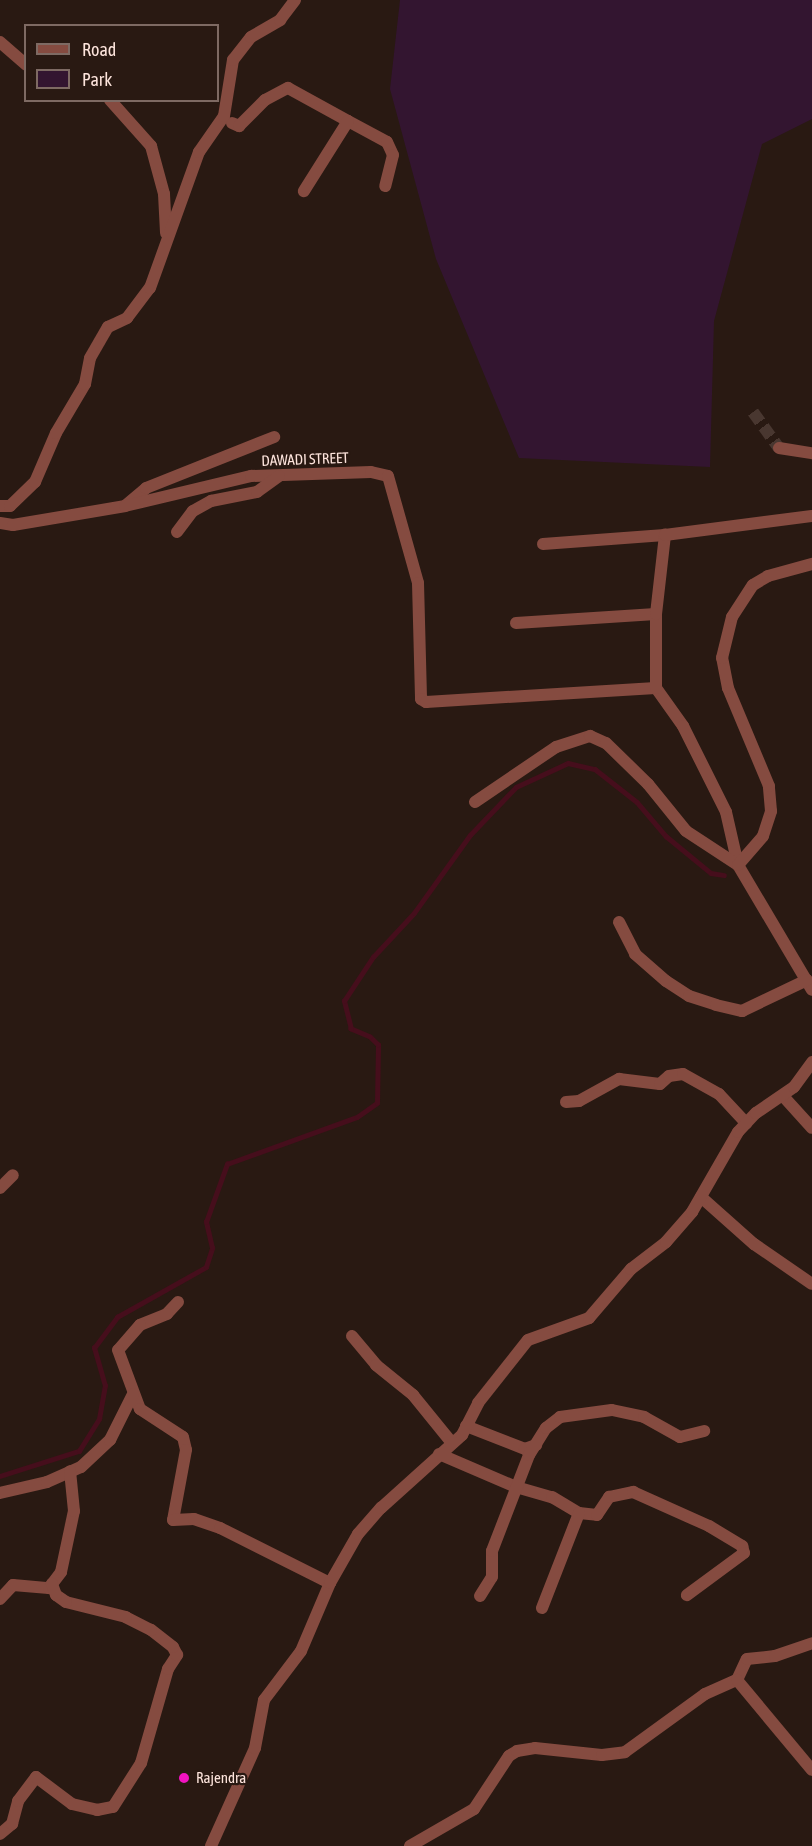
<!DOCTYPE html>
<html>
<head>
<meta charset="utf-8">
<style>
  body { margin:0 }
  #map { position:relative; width:812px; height:1846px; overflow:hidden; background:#291912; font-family:"Asap Condensed",sans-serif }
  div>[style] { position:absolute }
  .green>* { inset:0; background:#331530 }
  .stream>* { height:4.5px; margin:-2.25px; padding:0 2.25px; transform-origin:2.25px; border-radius:2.25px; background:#460e1c }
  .street-tunnel>* { height:12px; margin-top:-6px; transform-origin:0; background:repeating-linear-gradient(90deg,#493730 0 12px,transparent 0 18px) }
  .street>* { height:12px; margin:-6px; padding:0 6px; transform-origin:6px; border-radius:6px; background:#854b40 }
  .dots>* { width:16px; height:16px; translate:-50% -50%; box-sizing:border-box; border:3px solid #291912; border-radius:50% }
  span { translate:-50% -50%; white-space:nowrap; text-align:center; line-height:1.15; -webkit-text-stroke:4.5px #291912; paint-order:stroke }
  .street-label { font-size:15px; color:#fde4dc }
  .poi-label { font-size:15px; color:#fde4dc }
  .left { translate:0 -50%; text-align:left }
  .legend { position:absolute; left:24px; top:24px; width:195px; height:78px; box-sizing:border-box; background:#291912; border:2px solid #7e6a63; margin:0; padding:8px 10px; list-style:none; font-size:18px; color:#fde4dc }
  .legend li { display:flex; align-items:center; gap:12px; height:30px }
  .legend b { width:30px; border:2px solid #7e6a63 }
</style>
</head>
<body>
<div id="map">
  <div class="green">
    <div style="clip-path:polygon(400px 0,812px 0,812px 119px,762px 144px,714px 321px,710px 467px,519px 458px,436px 259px,390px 89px)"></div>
  </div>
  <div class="stream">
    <div style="left:0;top:1476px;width:83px;rotate:-17.6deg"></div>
    <div style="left:79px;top:1451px;width:38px;rotate:-58deg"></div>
    <div style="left:99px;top:1419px;width:34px;rotate:-80deg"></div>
    <div style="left:105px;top:1386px;width:40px;rotate:-106deg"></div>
    <div style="left:94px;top:1348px;width:39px;rotate:-53deg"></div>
    <div style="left:117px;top:1317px;width:102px;rotate:-29.3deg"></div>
    <div style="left:206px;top:1267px;width:20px;rotate:-72deg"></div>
    <div style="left:212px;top:1248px;width:27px;rotate:-103deg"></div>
    <div style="left:206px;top:1222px;width:62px;rotate:-70.1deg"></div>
    <div style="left:227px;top:1164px;width:138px;rotate:-19.9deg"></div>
    <div style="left:357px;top:1117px;width:24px;rotate:-35deg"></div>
    <div style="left:377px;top:1103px;width:58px;rotate:-89deg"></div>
    <div style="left:378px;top:1045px;width:11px;rotate:-135deg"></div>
    <div style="left:370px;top:1037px;width:21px;rotate:-157deg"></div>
    <div style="left:351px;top:1029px;width:29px;rotate:-104deg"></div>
    <div style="left:344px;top:1001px;width:53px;rotate:-56.6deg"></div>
    <div style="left:373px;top:957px;width:60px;rotate:-47deg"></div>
    <div style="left:414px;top:913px;width:96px;rotate:-54.3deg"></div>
    <div style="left:470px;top:835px;width:66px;rotate:-46.2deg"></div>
    <div style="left:516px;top:787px;width:57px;rotate:-24.8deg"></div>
    <div style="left:568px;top:763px;width:28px;rotate:13deg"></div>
    <div style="left:595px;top:769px;width:53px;rotate:38.2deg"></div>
    <div style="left:637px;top:802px;width:45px;rotate:49.5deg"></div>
    <div style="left:666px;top:836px;width:58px;rotate:39.4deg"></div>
    <div style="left:711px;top:873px;width:13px;rotate:9deg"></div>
  </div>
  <div class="street-tunnel">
    <div style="left:753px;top:412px;width:44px;rotate:54.2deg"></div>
  </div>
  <div class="street">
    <div style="left:0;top:42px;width:35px;rotate:41deg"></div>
    <div style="left:110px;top:100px;width:62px;rotate:48.3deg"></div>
    <div style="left:151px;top:146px;width:50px;rotate:74.8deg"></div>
    <div style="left:164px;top:194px;width:39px;rotate:87deg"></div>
    <div style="left:348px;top:121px;width:44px;rotate:28.3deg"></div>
    <div style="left:387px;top:142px;width:14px;rotate:65deg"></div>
    <div style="left:393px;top:155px;width:32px;rotate:104deg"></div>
    <div style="left:232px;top:123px;width:8px;rotate:23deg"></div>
    <div style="left:239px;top:126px;width:37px;rotate:-45deg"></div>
    <div style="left:265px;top:100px;width:26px;rotate:-28deg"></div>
    <div style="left:288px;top:88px;width:68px;rotate:28.8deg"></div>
    <div style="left:348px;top:121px;width:83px;rotate:122.2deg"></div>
    <div style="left:779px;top:448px;width:33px;rotate:9deg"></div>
    <div style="left:126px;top:505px;width:26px;rotate:-40deg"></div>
    <div style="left:146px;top:488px;width:138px;rotate:-21.7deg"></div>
    <div style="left:0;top:506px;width:10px"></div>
    <div style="left:10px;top:506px;width:35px;rotate:-44deg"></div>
    <div style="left:35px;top:482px;width:53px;rotate:-66.8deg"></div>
    <div style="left:56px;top:433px;width:57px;rotate:-59.4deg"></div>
    <div style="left:85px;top:384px;width:26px;rotate:-79deg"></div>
    <div style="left:90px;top:358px;width:36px;rotate:-60deg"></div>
    <div style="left:108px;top:327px;width:21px;rotate:-25deg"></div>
    <div style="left:127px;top:318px;width:38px;rotate:-53deg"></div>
    <div style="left:150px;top:288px;width:145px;rotate:-70.2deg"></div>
    <div style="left:199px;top:152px;width:44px;rotate:-55.2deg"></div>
    <div style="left:224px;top:116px;width:57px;rotate:-80.9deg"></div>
    <div style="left:233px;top:60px;width:29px;rotate:-52deg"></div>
    <div style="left:251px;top:37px;width:34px;rotate:-30deg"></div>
    <div style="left:280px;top:20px;width:25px;rotate:-53deg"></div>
    <div style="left:0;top:523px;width:13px;rotate:9deg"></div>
    <div style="left:13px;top:525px;width:114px;rotate:-9.6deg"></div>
    <div style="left:125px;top:506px;width:130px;rotate:-13.4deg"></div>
    <div style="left:251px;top:476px;width:120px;rotate:-1.9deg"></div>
    <div style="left:371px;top:472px;width:17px;rotate:13deg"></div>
    <div style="left:388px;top:476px;width:111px;rotate:74.3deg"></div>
    <div style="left:418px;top:583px;width:116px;rotate:88.5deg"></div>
    <div style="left:421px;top:699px;width:6px;rotate:31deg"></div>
    <div style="left:426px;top:702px;width:230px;rotate:-3.5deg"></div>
    <div style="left:656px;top:688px;width:47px;rotate:54.6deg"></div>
    <div style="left:683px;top:726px;width:96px;rotate:63.4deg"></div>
    <div style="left:726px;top:812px;width:54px;rotate:77.2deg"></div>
    <div style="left:738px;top:865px;width:145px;rotate:59.4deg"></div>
    <div style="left:177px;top:532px;width:26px;rotate:-53deg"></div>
    <div style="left:193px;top:511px;width:21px;rotate:-29deg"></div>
    <div style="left:211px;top:501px;width:47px;rotate:-11.1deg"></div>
    <div style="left:257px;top:492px;width:27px;rotate:-36deg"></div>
    <div style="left:543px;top:544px;width:122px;rotate:-4.2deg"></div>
    <div style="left:516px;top:623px;width:140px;rotate:-3.7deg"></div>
    <div style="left:656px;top:688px;width:74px;rotate:-90deg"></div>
    <div style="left:656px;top:614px;width:80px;rotate:-83.5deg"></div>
    <div style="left:665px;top:535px;width:148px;rotate:-7.4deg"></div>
    <div style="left:475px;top:802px;width:98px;rotate:-34.2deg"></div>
    <div style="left:556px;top:747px;width:36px;rotate:-18deg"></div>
    <div style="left:590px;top:736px;width:17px;rotate:24deg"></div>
    <div style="left:606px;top:743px;width:59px;rotate:44.3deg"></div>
    <div style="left:648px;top:784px;width:60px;rotate:51deg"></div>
    <div style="left:686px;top:831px;width:62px;rotate:33.2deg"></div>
    <div style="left:738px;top:865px;width:38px;rotate:-49deg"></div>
    <div style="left:763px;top:836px;width:26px;rotate:-72deg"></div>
    <div style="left:771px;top:811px;width:25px;rotate:-95deg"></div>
    <div style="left:769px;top:786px;width:106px;rotate:-112.7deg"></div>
    <div style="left:728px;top:688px;width:31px;rotate:-101deg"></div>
    <div style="left:722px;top:658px;width:42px;rotate:-76.3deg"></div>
    <div style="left:732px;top:617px;width:38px;rotate:-57deg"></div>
    <div style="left:753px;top:585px;width:17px;rotate:-31deg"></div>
    <div style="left:768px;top:576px;width:46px;rotate:-15.3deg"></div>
    <div style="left:619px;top:922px;width:36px;rotate:63deg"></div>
    <div style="left:635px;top:954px;width:41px;rotate:41.1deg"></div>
    <div style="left:666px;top:981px;width:27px;rotate:33deg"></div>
    <div style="left:689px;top:996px;width:28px;rotate:18deg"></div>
    <div style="left:716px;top:1005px;width:27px;rotate:13deg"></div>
    <div style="left:742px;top:1011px;width:72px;rotate:-25.5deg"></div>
    <div style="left:783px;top:1096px;width:43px;rotate:47.8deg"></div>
    <div style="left:566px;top:1102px;width:13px;rotate:-4deg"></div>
    <div style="left:579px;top:1101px;width:46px;rotate:-28.8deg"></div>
    <div style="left:619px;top:1079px;width:41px;rotate:7deg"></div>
    <div style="left:660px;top:1084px;width:12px;rotate:-42deg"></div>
    <div style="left:669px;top:1076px;width:14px;rotate:-8deg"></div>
    <div style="left:683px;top:1074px;width:41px;rotate:29.1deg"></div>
    <div style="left:719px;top:1094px;width:40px;rotate:47deg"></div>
    <div style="left:0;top:1188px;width:18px;rotate:-45deg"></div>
    <div style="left:701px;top:1197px;width:71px;rotate:41.6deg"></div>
    <div style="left:754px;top:1244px;width:70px;rotate:34.6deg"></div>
    <div style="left:178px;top:1302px;width:16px;rotate:133deg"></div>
    <div style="left:167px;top:1314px;width:29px;rotate:158deg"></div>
    <div style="left:140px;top:1325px;width:33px;rotate:131deg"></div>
    <div style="left:118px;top:1350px;width:63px;rotate:69.6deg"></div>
    <div style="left:140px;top:1409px;width:51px;rotate:33.1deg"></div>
    <div style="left:183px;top:1437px;width:13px;rotate:77deg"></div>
    <div style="left:186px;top:1450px;width:71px;rotate:100.5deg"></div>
    <div style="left:173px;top:1520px;width:21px;rotate:-3deg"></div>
    <div style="left:194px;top:1519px;width:28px;rotate:19deg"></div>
    <div style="left:220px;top:1528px;width:123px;rotate:26.6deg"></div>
    <div style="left:352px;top:1336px;width:38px;rotate:50deg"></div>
    <div style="left:376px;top:1365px;width:48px;rotate:39deg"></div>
    <div style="left:413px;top:1395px;width:62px;rotate:50.9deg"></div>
    <div style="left:466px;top:1426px;width:63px;rotate:21.3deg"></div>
    <div style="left:525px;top:1449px;width:12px;rotate:-20deg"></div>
    <div style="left:439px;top:1454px;width:84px;rotate:23.2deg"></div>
    <div style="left:516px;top:1487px;width:37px;rotate:16deg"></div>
    <div style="left:552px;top:1497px;width:31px;rotate:31deg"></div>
    <div style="left:579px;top:1513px;width:18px;rotate:6deg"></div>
    <div style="left:597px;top:1515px;width:22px;rotate:-56deg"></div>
    <div style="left:609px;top:1497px;width:25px;rotate:-12deg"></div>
    <div style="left:633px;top:1492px;width:83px;rotate:24.1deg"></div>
    <div style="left:709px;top:1526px;width:39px;rotate:31deg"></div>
    <div style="left:742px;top:1546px;width:7px;rotate:74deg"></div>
    <div style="left:744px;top:1553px;width:71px;rotate:143.6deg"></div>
    <div style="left:0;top:1493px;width:48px;rotate:-13.2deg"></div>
    <div style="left:47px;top:1482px;width:37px;rotate:-24deg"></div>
    <div style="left:81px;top:1467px;width:40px;rotate:-43deg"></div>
    <div style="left:110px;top:1440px;width:51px;rotate:-63.4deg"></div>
    <div style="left:480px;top:1596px;width:22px;rotate:-58deg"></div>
    <div style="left:492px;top:1577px;width:26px;rotate:-90deg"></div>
    <div style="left:492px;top:1551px;width:103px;rotate:-68.9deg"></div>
    <div style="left:529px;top:1455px;width:32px;rotate:-58deg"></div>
    <div style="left:546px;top:1428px;width:18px;rotate:-38deg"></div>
    <div style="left:560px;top:1417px;width:52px;rotate:-7.7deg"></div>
    <div style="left:612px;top:1410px;width:33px;rotate:12deg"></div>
    <div style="left:644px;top:1417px;width:41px;rotate:29.1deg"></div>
    <div style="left:680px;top:1437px;width:25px;rotate:-14deg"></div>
    <div style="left:0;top:1599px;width:19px;rotate:-47deg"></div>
    <div style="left:13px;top:1585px;width:36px;rotate:5deg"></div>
    <div style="left:49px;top:1588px;width:20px;rotate:-53deg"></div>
    <div style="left:61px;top:1572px;width:62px;rotate:-78deg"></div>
    <div style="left:74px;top:1511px;width:40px;rotate:-95.7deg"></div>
    <div style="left:542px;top:1608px;width:102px;rotate:-68.7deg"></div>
    <div style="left:737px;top:1680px;width:23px;rotate:-65deg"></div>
    <div style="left:747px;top:1659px;width:28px;rotate:-6deg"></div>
    <div style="left:775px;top:1656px;width:39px;rotate:-19deg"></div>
    <div style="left:0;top:1834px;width:16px;rotate:-40deg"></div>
    <div style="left:12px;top:1824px;width:24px;rotate:-75deg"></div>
    <div style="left:18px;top:1801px;width:30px;rotate:-53deg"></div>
    <div style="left:36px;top:1777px;width:45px;rotate:36.9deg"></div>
    <div style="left:72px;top:1804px;width:26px;rotate:13deg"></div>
    <div style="left:97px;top:1810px;width:16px;rotate:-11deg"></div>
    <div style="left:113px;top:1807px;width:52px;rotate:-57.5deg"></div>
    <div style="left:141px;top:1763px;width:98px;rotate:-74deg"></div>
    <div style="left:168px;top:1669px;width:17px;rotate:-57deg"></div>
    <div style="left:177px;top:1655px;width:9px;rotate:-117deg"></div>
    <div style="left:173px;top:1647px;width:28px;rotate:-142deg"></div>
    <div style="left:151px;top:1630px;width:28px;rotate:-153deg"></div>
    <div style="left:126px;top:1617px;width:62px;rotate:-166deg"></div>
    <div style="left:66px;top:1602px;width:12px;rotate:-145deg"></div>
    <div style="left:56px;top:1595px;width:12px;rotate:-110deg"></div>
    <div style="left:211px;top:1846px;width:107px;rotate:-65.8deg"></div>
    <div style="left:255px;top:1748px;width:49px;rotate:-79.4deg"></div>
    <div style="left:264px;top:1700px;width:61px;rotate:-52.9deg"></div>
    <div style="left:301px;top:1651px;width:74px;rotate:-66.9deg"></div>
    <div style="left:330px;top:1583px;width:56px;rotate:-60.3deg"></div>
    <div style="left:358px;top:1534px;width:35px;rotate:-49deg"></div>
    <div style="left:381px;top:1508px;width:109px;rotate:-42deg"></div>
    <div style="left:462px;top:1435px;width:36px;rotate:-63deg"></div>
    <div style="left:478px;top:1403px;width:80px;rotate:-51.6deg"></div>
    <div style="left:528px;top:1340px;width:65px;rotate:-19.8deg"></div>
    <div style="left:589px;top:1318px;width:65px;rotate:-49.4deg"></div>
    <div style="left:631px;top:1269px;width:44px;rotate:-37.6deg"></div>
    <div style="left:666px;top:1242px;width:40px;rotate:-49deg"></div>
    <div style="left:692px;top:1212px;width:92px;rotate:-60.1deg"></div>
    <div style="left:738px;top:1132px;width:26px;rotate:-47deg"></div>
    <div style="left:756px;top:1113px;width:46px;rotate:-34.4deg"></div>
    <div style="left:794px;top:1087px;width:31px;rotate:-54deg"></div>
    <div style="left:410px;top:1846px;width:74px;rotate:-30deg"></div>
    <div style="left:474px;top:1809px;width:64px;rotate:-56.6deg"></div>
    <div style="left:509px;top:1756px;width:9px;rotate:-32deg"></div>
    <div style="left:517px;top:1751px;width:18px;rotate:-9deg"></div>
    <div style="left:535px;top:1748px;width:67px;rotate:6deg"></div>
    <div style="left:602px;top:1755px;width:23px;rotate:-7deg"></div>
    <div style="left:625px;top:1752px;width:99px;rotate:-35.9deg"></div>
    <div style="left:705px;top:1694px;width:35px;rotate:-24deg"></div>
    <div style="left:737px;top:1680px;width:117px;rotate:50.2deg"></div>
  </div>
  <div class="dots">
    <div style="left:184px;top:1778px;background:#f213c1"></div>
  </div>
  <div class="street-label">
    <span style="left:305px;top:459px;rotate:-2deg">DAWADI STREET</span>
  </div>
  <div class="poi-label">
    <span class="left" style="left:196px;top:1778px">Rajendra</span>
  </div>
  <ul class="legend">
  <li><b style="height:8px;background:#854b40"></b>Road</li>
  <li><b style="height:16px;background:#331530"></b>Park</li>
  </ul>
</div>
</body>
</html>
